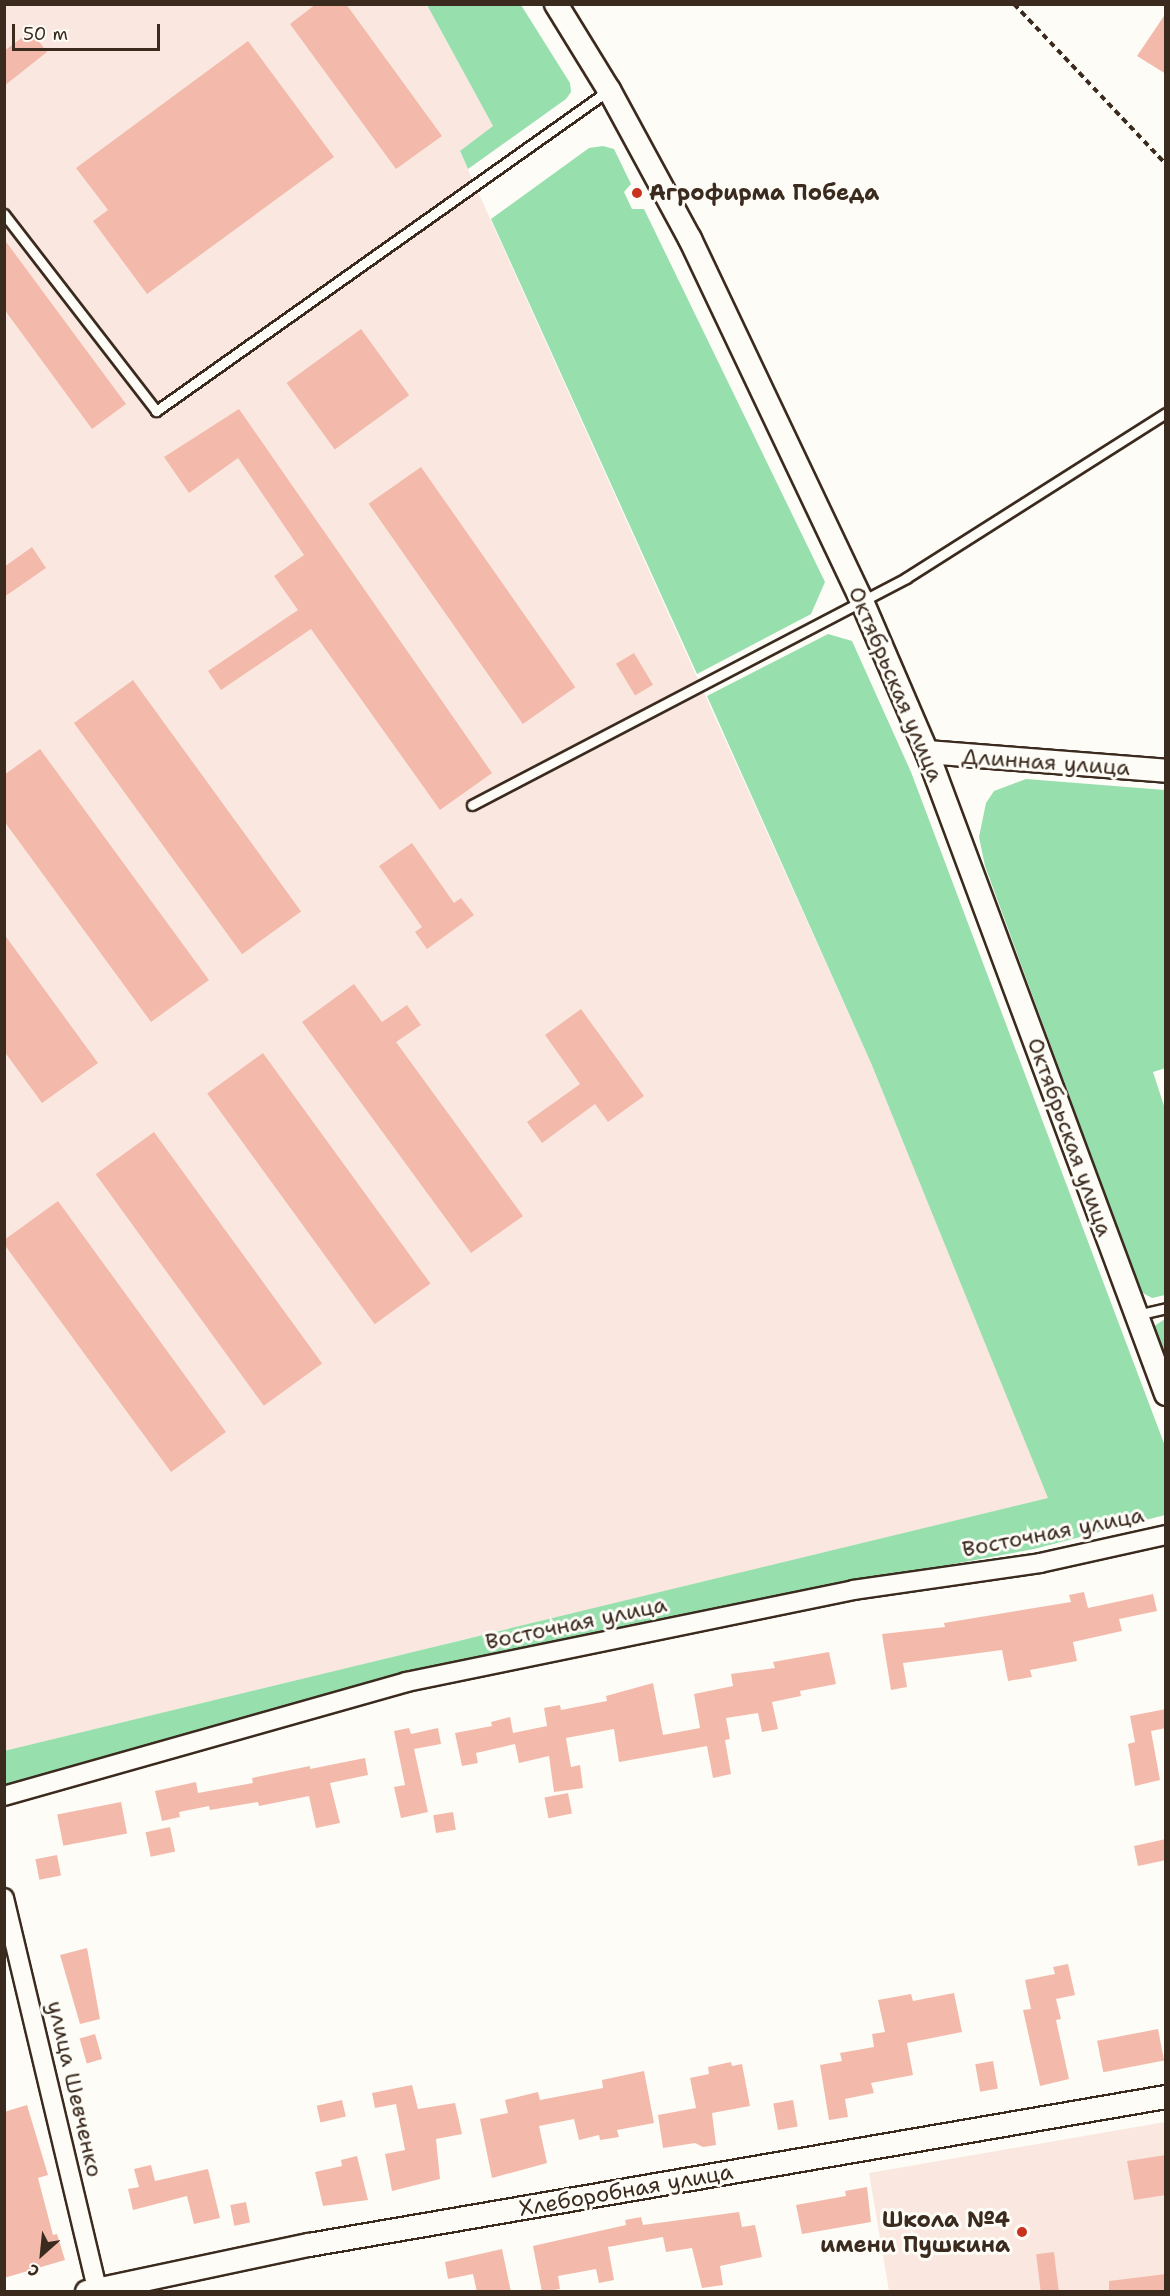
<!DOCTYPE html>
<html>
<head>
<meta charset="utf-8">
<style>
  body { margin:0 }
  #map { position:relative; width:1170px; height:2296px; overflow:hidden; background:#fdfcf7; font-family:"Shantell Sans",sans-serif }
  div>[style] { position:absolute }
  .built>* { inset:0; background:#fae8e0 }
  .green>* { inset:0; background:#97dfad }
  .building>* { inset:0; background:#f3baab; transform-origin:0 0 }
  .path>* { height:4px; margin-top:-2px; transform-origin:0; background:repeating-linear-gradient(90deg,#3b2a1e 0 6px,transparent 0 10.5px) }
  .roads { filter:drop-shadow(2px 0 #3b2a1e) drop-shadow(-2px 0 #3b2a1e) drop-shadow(0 2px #3b2a1e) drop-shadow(0 -2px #3b2a1e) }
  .service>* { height:9px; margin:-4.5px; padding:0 4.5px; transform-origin:4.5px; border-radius:4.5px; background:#fdfcf7 }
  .minor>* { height:18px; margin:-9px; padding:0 9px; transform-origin:9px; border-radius:9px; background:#fdfcf7 }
  .tertiary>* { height:22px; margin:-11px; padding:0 11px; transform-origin:11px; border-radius:11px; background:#fdfcf7 }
  .dots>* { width:16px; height:16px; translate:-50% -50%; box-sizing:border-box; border:3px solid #fdfcf7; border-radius:50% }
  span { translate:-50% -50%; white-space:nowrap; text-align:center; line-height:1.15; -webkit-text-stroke:6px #fdfcf7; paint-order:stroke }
  .poi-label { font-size:22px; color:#3b2a1e; font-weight:700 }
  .left { translate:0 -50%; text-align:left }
  .right { translate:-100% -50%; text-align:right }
  .street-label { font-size:22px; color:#3b2a1e }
  .frame { position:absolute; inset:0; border:6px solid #3b2a1e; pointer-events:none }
  .north { position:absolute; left:12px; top:2224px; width:60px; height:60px; -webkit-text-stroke:4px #fdfcf7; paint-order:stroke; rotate:207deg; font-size:16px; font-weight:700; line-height:24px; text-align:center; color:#3b2a1e }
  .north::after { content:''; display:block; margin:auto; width:21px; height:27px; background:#3b2a1e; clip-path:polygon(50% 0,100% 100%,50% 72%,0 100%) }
  .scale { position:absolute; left:12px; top:24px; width:148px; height:27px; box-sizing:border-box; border:3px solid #3b2a1e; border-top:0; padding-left:8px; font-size:18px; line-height:21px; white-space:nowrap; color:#3b2a1e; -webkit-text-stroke:4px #fdfcf7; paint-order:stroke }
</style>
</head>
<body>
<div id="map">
  <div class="built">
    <div style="clip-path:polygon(4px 5px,427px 5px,493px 126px,460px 152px,871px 1063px,1049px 1498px,5px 1751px)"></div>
    <div style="clip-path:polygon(1165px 2122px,1165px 2291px,889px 2291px,869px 2173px)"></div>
  </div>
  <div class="green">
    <div style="clip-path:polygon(427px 5px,521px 5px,570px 83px,571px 92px,566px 99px,468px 169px,460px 151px,493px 126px)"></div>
    <div style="clip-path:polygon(603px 146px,614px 149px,631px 184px,624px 192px,632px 209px,644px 209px,825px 582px,811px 614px,697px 674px,491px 219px,589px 148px)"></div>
    <div style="clip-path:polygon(828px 634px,852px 641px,911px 772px,1165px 1446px,1165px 1515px,1034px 1549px,809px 1591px,140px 1748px,5px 1785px,4px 1751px,1048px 1498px,871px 1063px,707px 696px)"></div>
    <div style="clip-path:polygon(1026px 779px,1165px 790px,1166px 1068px,1153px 1072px,1165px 1109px,1165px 1295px,1152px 1298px,1141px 1292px,985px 866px,979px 837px,986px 803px,994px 791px)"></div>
    <div style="clip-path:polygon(1165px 1319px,1166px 1319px,1165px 1358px,1153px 1327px)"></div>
  </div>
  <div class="building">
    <div style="clip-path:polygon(316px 4px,346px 4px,442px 136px,396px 169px,290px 24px)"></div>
    <div style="clip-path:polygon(1166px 13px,1166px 74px,1137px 56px)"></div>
    <div style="clip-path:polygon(31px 31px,47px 52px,4px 86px,4px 51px)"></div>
    <div style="clip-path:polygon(248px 41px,334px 157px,147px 294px,93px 221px,108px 210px,76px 168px)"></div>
    <div style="clip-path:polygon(4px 239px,126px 404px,92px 429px,4px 309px)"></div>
    <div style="left:361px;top:329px;width:82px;height:92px;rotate:54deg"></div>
    <div style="clip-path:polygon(239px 409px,492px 773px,440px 810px,311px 629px,221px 690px,208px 671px,298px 610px,274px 576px,304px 555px,238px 458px,189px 493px,164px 457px)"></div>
    <div style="left:421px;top:467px;width:269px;height:64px;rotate:55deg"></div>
    <div style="clip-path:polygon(32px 547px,46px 568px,4px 597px,4px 567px)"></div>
    <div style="left:634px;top:653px;width:37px;height:21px;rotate:59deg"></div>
    <div style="left:133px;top:680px;width:286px;height:73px;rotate:54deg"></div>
    <div style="clip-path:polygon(40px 749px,209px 980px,151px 1022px,4px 821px,4px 775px)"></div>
    <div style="clip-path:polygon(412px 843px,454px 903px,461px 898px,474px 915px,427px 949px,415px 932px,422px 927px,379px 866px)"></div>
    <div style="clip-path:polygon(4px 934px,98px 1063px,42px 1103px,4px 1051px)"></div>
    <div style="clip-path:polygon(354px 984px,382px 1022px,407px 1005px,421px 1025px,396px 1042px,523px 1216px,471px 1253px,302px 1022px)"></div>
    <div style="clip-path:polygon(581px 1009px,644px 1096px,608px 1122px,595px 1104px,542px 1143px,527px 1122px,580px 1084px,545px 1035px)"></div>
    <div style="left:263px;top:1053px;width:285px;height:69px;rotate:54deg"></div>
    <div style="left:154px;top:1132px;width:286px;height:72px;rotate:54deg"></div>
    <div style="clip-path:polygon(58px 1201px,226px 1432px,171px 1472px,4px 1244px,4px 1240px)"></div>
    <div style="clip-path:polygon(1084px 1592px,1088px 1608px,1153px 1594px,1157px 1611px,1119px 1619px,1122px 1631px,1073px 1642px,1077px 1661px,1030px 1670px,1032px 1677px,1008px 1681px,1002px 1650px,903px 1663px,907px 1687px,891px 1690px,882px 1634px,945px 1627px,944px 1623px,1071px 1602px,1069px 1595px)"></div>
    <div style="clip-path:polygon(829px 1652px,836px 1684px,800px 1691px,801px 1696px,772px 1702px,778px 1729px,762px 1732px,758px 1713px,726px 1718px,730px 1739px,725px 1740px,731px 1774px,713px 1778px,707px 1746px,619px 1762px,614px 1729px,566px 1738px,571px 1767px,580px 1765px,583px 1788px,554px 1792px,549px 1756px,519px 1763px,515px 1744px,476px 1753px,478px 1763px,462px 1766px,455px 1733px,492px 1726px,491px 1722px,510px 1717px,513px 1733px,547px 1726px,544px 1708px,560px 1705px,561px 1710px,607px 1701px,606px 1696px,653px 1683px,663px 1735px,700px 1728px,694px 1694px,733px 1686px,731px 1674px,775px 1668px,773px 1662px)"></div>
    <div style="clip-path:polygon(1166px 1709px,1166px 1728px,1151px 1731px,1160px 1780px,1135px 1786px,1128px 1744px,1135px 1742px,1130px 1716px)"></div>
    <div style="clip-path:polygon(409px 1728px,411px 1734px,438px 1728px,441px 1744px,414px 1749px,428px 1812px,401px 1818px,394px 1787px,405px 1785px,394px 1731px)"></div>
    <div style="clip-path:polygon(365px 1758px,368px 1775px,330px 1783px,340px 1823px,316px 1828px,309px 1796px,259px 1806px,258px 1802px,210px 1810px,209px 1806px,179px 1812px,180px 1817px,162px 1821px,155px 1791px,196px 1782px,198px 1793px,253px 1783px,252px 1778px,310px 1766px,310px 1769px)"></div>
    <div style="left:568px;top:1793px;width:21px;height:24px;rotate:79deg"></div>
    <div style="left:121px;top:1802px;width:32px;height:65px;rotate:79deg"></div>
    <div style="left:453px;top:1812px;width:18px;height:20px;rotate:81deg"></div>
    <div style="left:170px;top:1827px;width:25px;height:25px;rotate:78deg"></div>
    <div style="clip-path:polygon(1166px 1839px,1166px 1860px,1138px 1866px,1134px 1846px)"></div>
    <div style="left:57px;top:1855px;width:21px;height:22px;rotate:79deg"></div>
    <div style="clip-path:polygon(87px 1948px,100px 2019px,80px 2024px,60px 1955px)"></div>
    <div style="clip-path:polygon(1068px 1964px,1075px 1995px,1056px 1999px,1061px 2019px,1056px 2020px,1069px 2079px,1040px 2086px,1023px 2010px,1031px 2009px,1025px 1980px,1055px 1974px,1053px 1967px)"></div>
    <div style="clip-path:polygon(954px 1993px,962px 2032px,907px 2043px,913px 2075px,871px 2083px,874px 2093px,845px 2099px,848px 2117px,829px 2120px,820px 2065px,842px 2061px,840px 2053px,874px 2047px,872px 2034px,885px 2032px,878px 2000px,911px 1994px,913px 2001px)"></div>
    <div style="left:1158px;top:2029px;width:32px;height:62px;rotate:79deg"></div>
    <div style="left:95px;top:2034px;width:26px;height:16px;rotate:74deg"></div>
    <div style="left:993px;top:2061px;width:28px;height:18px;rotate:80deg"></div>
    <div style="clip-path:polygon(731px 2062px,732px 2066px,742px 2064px,750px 2106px,712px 2113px,716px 2145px,703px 2147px,695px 2143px,663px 2148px,658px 2115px,696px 2108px,690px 2078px,709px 2074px,708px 2067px)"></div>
    <div style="clip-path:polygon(644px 2071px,654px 2123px,617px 2130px,619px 2137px,600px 2140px,599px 2135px,579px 2140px,574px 2119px,539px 2126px,547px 2163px,492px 2178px,480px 2119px,508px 2113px,505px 2100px,538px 2092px,540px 2100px,603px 2088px,602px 2080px)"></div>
    <div style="clip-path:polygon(412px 2085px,418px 2109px,455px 2103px,462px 2134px,436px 2139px,440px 2179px,392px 2191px,385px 2154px,405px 2150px,396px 2104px,375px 2108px,372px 2093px)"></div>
    <div style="left:342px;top:2100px;width:17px;height:26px;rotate:77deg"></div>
    <div style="left:793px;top:2100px;width:27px;height:20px;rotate:80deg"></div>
    <div style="clip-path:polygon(27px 2105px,48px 2175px,38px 2178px,53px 2235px,57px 2234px,65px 2260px,4px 2278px,4px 2112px)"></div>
    <div style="clip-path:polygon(1166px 2155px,1166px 2195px,1134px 2200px,1127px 2161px)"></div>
    <div style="clip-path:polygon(357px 2156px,368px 2200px,323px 2206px,315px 2172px,342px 2166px,341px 2160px)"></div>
    <div style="clip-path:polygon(151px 2165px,155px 2181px,208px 2169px,220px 2218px,194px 2224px,187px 2196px,133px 2210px,128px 2189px,139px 2187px,134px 2169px)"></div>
    <div style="clip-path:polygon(867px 2187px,871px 2222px,802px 2234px,796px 2205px,846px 2196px,845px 2191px)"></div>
    <div style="left:246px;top:2202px;width:21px;height:16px;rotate:79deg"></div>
    <div style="clip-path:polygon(739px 2212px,742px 2227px,755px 2225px,762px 2257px,720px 2266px,723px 2285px,702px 2288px,692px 2248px,666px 2252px,663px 2237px,608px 2247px,614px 2280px,599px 2283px,596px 2269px,558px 2276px,560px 2289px,542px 2292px,533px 2246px,626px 2225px,625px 2220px,641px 2217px,643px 2225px)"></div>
    <div style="clip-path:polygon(502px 2249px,511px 2292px,477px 2292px,473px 2274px,448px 2279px,445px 2262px)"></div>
    <div style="left:1054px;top:2252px;width:40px;height:18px;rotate:83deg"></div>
    <div style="clip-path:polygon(1166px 2274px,1166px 2292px,1109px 2292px,1109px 2281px)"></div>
  </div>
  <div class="path">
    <div style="left:1014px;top:4px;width:221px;rotate:46.5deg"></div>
  </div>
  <div class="roads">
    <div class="service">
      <div style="left:4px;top:214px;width:249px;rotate:52.3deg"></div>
      <div style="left:156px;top:411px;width:555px;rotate:-35.32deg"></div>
      <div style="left:472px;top:805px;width:490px;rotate:-27.6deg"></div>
      <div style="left:906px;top:578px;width:308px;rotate:-32.4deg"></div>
      <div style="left:1136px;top:1315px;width:31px;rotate:-13deg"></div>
    </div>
    <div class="minor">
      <div style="left:4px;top:1796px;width:418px;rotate:-15.8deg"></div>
      <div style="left:406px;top:1682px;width:456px;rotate:-11.6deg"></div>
      <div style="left:853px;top:1590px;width:189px;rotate:-8.2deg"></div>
      <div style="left:1040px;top:1563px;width:129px;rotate:-12.5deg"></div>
      <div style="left:4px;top:1898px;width:405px;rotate:76.6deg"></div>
    </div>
    <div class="tertiary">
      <div style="left:556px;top:4px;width:101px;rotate:58.4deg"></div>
      <div style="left:609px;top:90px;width:170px;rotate:61.5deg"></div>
      <div style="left:690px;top:239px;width:399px;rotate:64.6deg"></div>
      <div style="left:861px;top:599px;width:167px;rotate:66.7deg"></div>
      <div style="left:927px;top:752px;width:685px;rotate:69.58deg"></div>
      <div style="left:927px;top:752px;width:240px;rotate:4.5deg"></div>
      <div style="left:87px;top:2292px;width:227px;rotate:-12deg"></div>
      <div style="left:309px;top:2245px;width:870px;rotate:-9.8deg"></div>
    </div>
  </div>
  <div class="dots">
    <div style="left:637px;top:193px;background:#c8321e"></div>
    <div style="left:1022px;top:2232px;background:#c8321e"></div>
  </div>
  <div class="poi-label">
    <span class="left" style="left:649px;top:193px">Агрофирма Победа</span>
    <span class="right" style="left:1010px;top:2232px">Школа №4<br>имени Пушкина</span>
  </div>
  <div class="street-label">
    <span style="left:896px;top:684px;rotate:67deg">Октябрьская улица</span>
    <span style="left:1046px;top:762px;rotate:4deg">Длинная улица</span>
    <span style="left:1070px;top:1137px;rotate:70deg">Октябрьская улица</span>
    <span style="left:1053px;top:1532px;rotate:-11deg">Восточная улица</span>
    <span style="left:576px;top:1623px;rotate:-12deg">Восточная улица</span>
    <span style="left:75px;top:2089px;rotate:77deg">улица Шевченко</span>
    <span style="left:626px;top:2190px;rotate:-10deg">Хлеборобная улица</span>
  </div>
  <div class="frame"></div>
  <div class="north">С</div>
  <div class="scale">50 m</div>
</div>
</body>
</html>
